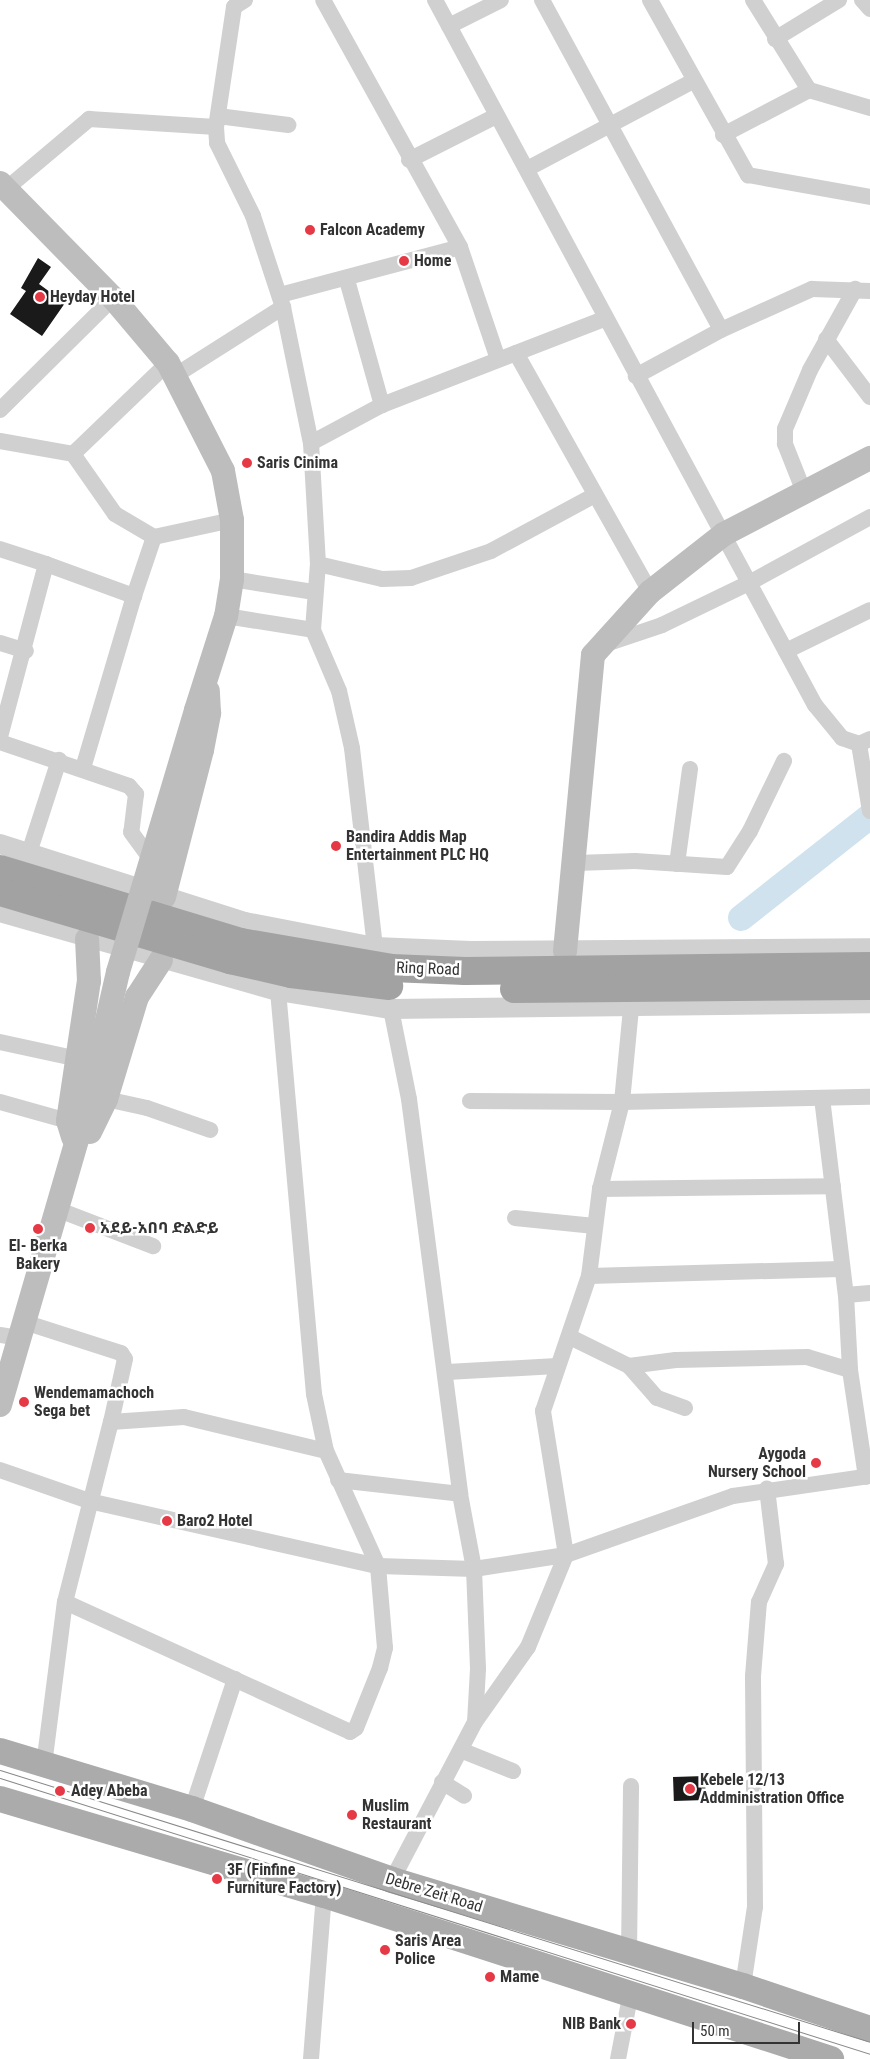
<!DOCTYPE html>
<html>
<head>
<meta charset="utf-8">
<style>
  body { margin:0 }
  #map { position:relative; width:870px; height:2059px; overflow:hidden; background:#fff; font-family:"Roboto Condensed","Noto Sans Ethiopic",sans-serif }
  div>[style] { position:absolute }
  .river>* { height:26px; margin:-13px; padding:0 13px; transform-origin:13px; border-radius:13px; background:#cfe2ee }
  .building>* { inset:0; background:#1a1a1a; transform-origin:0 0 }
  .minor>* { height:16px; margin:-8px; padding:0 8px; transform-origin:8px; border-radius:8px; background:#d0d0d0 }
  .tertiary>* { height:20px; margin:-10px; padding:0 10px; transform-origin:10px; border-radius:10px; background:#d0d0d0 }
  .secondary>* { height:24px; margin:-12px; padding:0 12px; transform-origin:12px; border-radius:12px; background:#bdbdbd }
  .primary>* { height:26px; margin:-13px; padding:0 13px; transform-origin:13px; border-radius:13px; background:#ababab }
  .trunk>* { height:28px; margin:-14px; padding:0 14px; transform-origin:14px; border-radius:14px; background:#a2a2a2 }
  .tram>* { height:1px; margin:-0.5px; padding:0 0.5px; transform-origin:0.5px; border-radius:0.5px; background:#888 }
  .secondary-bridge>* { height:24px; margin:-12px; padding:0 12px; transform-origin:12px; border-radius:12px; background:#bdbdbd }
  .dots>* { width:14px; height:14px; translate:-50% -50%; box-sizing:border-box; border:2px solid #fff; border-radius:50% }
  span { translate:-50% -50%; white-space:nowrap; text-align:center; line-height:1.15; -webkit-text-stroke:5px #fff; paint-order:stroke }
  .poi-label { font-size:16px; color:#333; font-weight:700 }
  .left { translate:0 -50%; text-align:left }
  .right { translate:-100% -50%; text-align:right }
  .street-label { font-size:16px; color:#333 }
  .scale { position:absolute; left:692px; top:2022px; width:108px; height:22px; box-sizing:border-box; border:2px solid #333; border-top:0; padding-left:6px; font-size:15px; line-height:18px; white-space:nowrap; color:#333; -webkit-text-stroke:4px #fff; paint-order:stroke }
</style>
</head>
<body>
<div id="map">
  <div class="river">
    <div style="left:741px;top:918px;width:164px;rotate:-38.3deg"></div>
  </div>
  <div class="building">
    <div style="clip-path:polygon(38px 258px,51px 267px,39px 284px,65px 303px,42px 336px,10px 314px,26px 291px,21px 288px)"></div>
    <div style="left:705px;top:1776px;width:24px;height:32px;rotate:88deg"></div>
  </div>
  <div class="minor">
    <div style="left:245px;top:0;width:13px;rotate:148deg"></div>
    <div style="left:234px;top:7px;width:121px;rotate:98.5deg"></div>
    <div style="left:216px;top:127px;width:16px;rotate:86deg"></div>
    <div style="left:217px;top:143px;width:81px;rotate:63.7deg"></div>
    <div style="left:253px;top:216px;width:96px;rotate:71.8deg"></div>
    <div style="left:283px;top:307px;width:139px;rotate:78.4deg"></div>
    <div style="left:435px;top:0;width:801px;rotate:61.68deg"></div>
    <div style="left:815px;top:705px;width:43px;rotate:50.7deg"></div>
    <div style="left:842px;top:738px;width:18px;rotate:19deg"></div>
    <div style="left:859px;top:744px;width:12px;rotate:-24deg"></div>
    <div style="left:542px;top:0;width:375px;rotate:61.5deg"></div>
    <div style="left:721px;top:330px;width:97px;rotate:151.6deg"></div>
    <div style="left:650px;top:0;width:201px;rotate:60.8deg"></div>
    <div style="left:748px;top:175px;width:124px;rotate:10.2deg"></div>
    <div style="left:753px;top:0;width:106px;rotate:58.1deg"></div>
    <div style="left:809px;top:90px;width:64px;rotate:16.4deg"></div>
    <div style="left:862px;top:0;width:12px;rotate:48deg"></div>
    <div style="left:449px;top:26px;width:58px;rotate:-26.6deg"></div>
    <div style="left:775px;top:39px;width:75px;rotate:-31.4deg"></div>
    <div style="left:218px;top:116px;width:71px;rotate:7.3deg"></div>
    <div style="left:723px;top:135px;width:97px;rotate:-27.6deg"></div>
    <div style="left:409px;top:160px;width:97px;rotate:-26.8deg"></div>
    <div style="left:527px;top:169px;width:188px;rotate:-27.9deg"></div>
    <div style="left:6px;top:189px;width:109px;rotate:-40.1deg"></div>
    <div style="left:89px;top:119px;width:127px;rotate:3.6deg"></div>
    <div style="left:460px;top:247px;width:118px;rotate:71.3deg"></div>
    <div style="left:347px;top:280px;width:130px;rotate:74.4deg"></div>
    <div style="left:280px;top:295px;width:186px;rotate:-14.9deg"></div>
    <div style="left:460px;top:247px;width:282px;rotate:-119deg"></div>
    <div style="left:721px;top:330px;width:100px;rotate:-24.3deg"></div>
    <div style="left:812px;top:289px;width:58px;rotate:2deg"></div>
    <div style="left:826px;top:339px;width:73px;rotate:52.8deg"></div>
    <div style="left:516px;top:353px;width:274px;rotate:60.7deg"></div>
    <div style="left:176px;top:375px;width:127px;rotate:-32.4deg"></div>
    <div style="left:0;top:410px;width:159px;rotate:-44.7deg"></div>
    <div style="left:0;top:441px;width:74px;rotate:10.1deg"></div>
    <div style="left:73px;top:454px;width:73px;rotate:55deg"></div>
    <div style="left:115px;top:514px;width:45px;rotate:30.5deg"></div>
    <div style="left:154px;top:537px;width:80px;rotate:-12.3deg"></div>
    <div style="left:73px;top:454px;width:132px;rotate:-43.8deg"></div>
    <div style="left:804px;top:492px;width:52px;rotate:-111.6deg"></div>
    <div style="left:785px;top:444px;width:15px;rotate:-90deg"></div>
    <div style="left:785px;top:429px;width:64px;rotate:-67deg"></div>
    <div style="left:810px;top:370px;width:93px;rotate:-60.9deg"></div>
    <div style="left:0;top:549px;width:48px;rotate:18.1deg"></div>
    <div style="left:46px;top:564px;width:179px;rotate:104.9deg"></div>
    <div style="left:46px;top:564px;width:94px;rotate:20deg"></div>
    <div style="left:134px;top:596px;width:179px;rotate:106.5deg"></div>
    <div style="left:318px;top:564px;width:66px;rotate:13.2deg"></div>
    <div style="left:382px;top:579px;width:29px;rotate:-2deg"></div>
    <div style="left:411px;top:578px;width:84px;rotate:-18.6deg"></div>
    <div style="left:491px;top:551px;width:118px;rotate:-28.3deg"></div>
    <div style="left:232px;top:579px;width:82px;rotate:9.1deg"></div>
    <div style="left:134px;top:596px;width:62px;rotate:-71.3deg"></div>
    <div style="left:226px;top:616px;width:88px;rotate:9.1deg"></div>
    <div style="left:0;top:643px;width:27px;rotate:17deg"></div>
    <div style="left:606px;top:644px;width:59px;rotate:-18.7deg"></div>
    <div style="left:662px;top:625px;width:97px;rotate:-25.8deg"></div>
    <div style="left:749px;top:583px;width:138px;rotate:-28.6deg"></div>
    <div style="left:786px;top:651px;width:93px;rotate:-26deg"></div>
    <div style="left:0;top:742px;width:136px;rotate:18.8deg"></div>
    <div style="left:129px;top:786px;width:11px;rotate:49deg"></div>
    <div style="left:136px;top:794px;width:38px;rotate:97deg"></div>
    <div style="left:131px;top:832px;width:32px;rotate:54deg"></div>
    <div style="left:859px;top:744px;width:68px;rotate:80.7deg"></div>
    <div style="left:29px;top:853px;width:98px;rotate:-72.1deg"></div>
    <div style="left:576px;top:863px;width:59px;rotate:-1.9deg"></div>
    <div style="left:635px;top:861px;width:92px;rotate:3.7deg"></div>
    <div style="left:727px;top:867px;width:43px;rotate:-57.4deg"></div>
    <div style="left:750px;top:831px;width:78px;rotate:-64.1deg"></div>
    <div style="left:677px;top:864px;width:96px;rotate:-82.2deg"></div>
    <div style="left:375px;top:947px;width:200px;rotate:-96.6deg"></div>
    <div style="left:352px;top:748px;width:58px;rotate:-102.8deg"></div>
    <div style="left:339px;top:691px;width:66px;rotate:-113.1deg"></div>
    <div style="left:313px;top:630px;width:66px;rotate:-85.7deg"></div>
    <div style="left:318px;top:564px;width:121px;rotate:-93.3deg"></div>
    <div style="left:311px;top:443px;width:81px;rotate:-28.2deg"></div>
    <div style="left:382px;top:405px;width:238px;rotate:-21.2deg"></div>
    <div style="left:391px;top:1009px;width:92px;rotate:78.7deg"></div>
    <div style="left:409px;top:1099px;width:398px;rotate:82.6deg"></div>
    <div style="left:460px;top:1494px;width:76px;rotate:79.4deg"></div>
    <div style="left:474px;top:1569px;width:100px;rotate:87.7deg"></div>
    <div style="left:478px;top:1669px;width:53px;rotate:93.2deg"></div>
    <div style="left:0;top:1042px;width:80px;rotate:12.3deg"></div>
    <div style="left:822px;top:1098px;width:198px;rotate:83.1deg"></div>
    <div style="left:846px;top:1295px;width:75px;rotate:86.9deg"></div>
    <div style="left:850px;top:1370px;width:108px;rotate:81.5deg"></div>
    <div style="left:106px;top:1099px;width:42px;rotate:12.4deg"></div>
    <div style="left:147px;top:1108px;width:67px;rotate:19.2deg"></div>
    <div style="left:470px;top:1101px;width:152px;rotate:0.4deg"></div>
    <div style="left:622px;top:1102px;width:94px;rotate:-84.5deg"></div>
    <div style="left:0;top:1102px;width:71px;rotate:15.6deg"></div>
    <div style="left:600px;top:1189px;width:233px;rotate:-0.7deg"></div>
    <div style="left:59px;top:1210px;width:101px;rotate:21deg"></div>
    <div style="left:515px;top:1218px;width:80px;rotate:5.7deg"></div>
    <div style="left:589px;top:1276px;width:252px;rotate:-1.6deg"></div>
    <div style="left:846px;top:1295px;width:24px;rotate:-5deg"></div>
    <div style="left:24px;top:1322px;width:102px;rotate:17.7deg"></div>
    <div style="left:121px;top:1353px;width:7px;rotate:56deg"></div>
    <div style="left:125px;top:1359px;width:65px;rotate:102.5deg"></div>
    <div style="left:0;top:1335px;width:19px;rotate:9deg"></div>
    <div style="left:570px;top:1337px;width:66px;rotate:26.2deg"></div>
    <div style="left:447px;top:1372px;width:110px;rotate:-3.1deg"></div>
    <div style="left:685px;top:1408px;width:30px;rotate:-160deg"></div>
    <div style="left:657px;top:1398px;width:43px;rotate:-131.2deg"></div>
    <div style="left:629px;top:1366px;width:47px;rotate:-7.3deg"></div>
    <div style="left:676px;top:1360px;width:131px;rotate:-1.3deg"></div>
    <div style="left:807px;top:1357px;width:45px;rotate:16.8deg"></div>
    <div style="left:0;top:1470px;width:94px;rotate:19.2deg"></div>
    <div style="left:89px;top:1501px;width:296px;rotate:12.7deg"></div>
    <div style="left:378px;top:1566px;width:96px;rotate:1.8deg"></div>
    <div style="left:474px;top:1569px;width:93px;rotate:-8.7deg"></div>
    <div style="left:566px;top:1555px;width:177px;rotate:-19.5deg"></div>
    <div style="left:733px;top:1496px;width:138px;rotate:-8.3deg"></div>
    <div style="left:338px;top:1480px;width:123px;rotate:6.5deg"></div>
    <div style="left:65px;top:1602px;width:313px;rotate:24.5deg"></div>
    <div style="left:350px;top:1732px;width:7px;rotate:-34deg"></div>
    <div style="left:356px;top:1728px;width:65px;rotate:-68.2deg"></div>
    <div style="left:380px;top:1668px;width:21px;rotate:-76deg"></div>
    <div style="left:385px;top:1648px;width:82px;rotate:-94.9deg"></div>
    <div style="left:378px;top:1566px;width:126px;rotate:-114.3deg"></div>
    <div style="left:326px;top:1451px;width:58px;rotate:-101.9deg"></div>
    <div style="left:314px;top:1394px;width:405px;rotate:-95.1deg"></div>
    <div style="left:463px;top:1751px;width:54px;rotate:21.8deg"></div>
    <div style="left:44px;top:1765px;width:164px;rotate:-82.7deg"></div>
    <div style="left:65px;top:1602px;width:186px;rotate:-75.7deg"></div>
    <div style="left:111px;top:1422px;width:73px;rotate:-3.9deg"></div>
    <div style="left:184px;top:1417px;width:146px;rotate:13.5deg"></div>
    <div style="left:442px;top:1782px;width:26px;rotate:32deg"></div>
    <div style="left:192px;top:1809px;width:137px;rotate:-71.7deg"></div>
    <div style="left:392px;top:1880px;width:178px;rotate:-62.3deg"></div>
    <div style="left:475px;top:1722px;width:92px;rotate:-54.8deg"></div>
    <div style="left:528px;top:1647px;width:100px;rotate:-67.6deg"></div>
    <div style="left:566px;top:1555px;width:146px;rotate:-99.1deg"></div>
    <div style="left:543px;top:1411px;width:143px;rotate:-71.2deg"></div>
    <div style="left:589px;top:1276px;width:88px;rotate:-82.8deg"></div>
    <div style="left:600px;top:1189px;width:90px;rotate:-75.8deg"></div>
    <div style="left:622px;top:1102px;width:248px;rotate:-1.2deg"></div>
    <div style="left:629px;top:1953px;width:167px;rotate:-89.3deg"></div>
    <div style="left:743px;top:1986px;width:80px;rotate:-81.4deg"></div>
    <div style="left:755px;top:1907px;width:231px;rotate:-90.5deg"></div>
    <div style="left:753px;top:1676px;width:74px;rotate:-85.4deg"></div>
    <div style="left:759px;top:1602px;width:42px;rotate:-65.9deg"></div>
    <div style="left:776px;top:1564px;width:76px;rotate:-96.8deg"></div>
    <div style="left:311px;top:2059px;width:165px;rotate:-85.5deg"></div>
    <div style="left:618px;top:2059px;width:68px;rotate:-79deg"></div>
  </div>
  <div class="tertiary">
    <div style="left:0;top:844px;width:257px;rotate:17.7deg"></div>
    <div style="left:245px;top:922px;width:132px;rotate:10.9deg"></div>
    <div style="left:375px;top:947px;width:96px;rotate:2.4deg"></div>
    <div style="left:471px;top:951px;width:399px;rotate:-0.4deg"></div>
    <div style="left:0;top:912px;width:289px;rotate:15.9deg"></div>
    <div style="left:278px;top:991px;width:114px;rotate:9.1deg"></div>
    <div style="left:391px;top:1009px;width:479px;rotate:-0.7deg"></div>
  </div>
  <div class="secondary">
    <div style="left:0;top:183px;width:161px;rotate:45.5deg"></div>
    <div style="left:113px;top:298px;width:85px;rotate:49.8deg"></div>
    <div style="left:168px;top:363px;width:121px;rotate:63deg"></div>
    <div style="left:223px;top:471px;width:50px;rotate:79.6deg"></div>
    <div style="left:232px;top:520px;width:59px;rotate:90deg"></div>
    <div style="left:232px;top:579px;width:37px;rotate:99deg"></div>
    <div style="left:226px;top:616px;width:99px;rotate:107.7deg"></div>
    <div style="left:164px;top:897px;width:152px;rotate:-75.5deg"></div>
    <div style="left:202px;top:750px;width:38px;rotate:-79deg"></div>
    <div style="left:209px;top:713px;width:22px;rotate:-93deg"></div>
    <div style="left:565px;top:951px;width:297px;rotate:-84.6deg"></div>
    <div style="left:593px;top:655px;width:85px;rotate:-47.9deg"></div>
    <div style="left:650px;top:592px;width:94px;rotate:-38.1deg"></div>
    <div style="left:724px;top:534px;width:165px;rotate:-27.5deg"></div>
    <div style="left:90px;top:1132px;width:37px;rotate:-64deg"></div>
    <div style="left:106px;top:1099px;width:107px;rotate:-73.1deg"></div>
    <div style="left:137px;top:997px;width:44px;rotate:-57deg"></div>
    <div style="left:73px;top:1137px;width:17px;rotate:-107deg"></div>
    <div style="left:68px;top:1121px;width:142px;rotate:-81.5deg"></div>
    <div style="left:89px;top:981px;width:42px;rotate:-92.7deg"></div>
    <div style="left:0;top:1405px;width:315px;rotate:-73.8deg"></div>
  </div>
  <div class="primary">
    <div style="left:0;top:1751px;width:201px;rotate:16.8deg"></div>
    <div style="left:192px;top:1809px;width:212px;rotate:19.5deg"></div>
    <div style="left:392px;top:1880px;width:367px;rotate:16.8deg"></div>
    <div style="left:743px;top:1986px;width:134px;rotate:18.7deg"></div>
    <div style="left:0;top:1799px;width:338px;rotate:16.5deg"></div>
    <div style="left:324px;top:1895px;width:533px;rotate:17.92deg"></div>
  </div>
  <div class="trunk">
    <div style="left:0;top:869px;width:252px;rotate:16.9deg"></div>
    <div style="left:241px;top:942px;width:152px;rotate:9.8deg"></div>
    <div style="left:391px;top:968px;width:74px;rotate:2.3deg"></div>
    <div style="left:465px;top:971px;width:405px;rotate:-0.7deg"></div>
    <div style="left:0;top:892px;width:240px;rotate:16.5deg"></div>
    <div style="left:230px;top:960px;width:63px;rotate:12.9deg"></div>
    <div style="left:291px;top:974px;width:99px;rotate:7deg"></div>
    <div style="left:514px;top:989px;width:356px;rotate:-0.5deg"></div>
  </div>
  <div class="tram">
    <div style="left:0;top:1770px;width:912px;rotate:17.36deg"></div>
    <div style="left:0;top:1778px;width:913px;rotate:17.6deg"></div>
  </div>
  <div class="secondary-bridge">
    <div style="left:88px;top:1103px;width:134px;rotate:-77.1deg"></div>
    <div style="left:118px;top:972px;width:273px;rotate:-73.4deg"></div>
  </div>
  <div class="dots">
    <div style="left:310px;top:230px;background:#e63946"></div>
    <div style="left:404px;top:261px;background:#e63946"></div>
    <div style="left:40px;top:297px;background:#e63946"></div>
    <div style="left:247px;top:463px;background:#e63946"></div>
    <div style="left:336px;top:846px;background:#e63946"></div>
    <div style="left:90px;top:1228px;background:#e63946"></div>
    <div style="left:38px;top:1229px;background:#e63946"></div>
    <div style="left:24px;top:1402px;background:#e63946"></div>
    <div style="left:816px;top:1463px;background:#e63946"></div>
    <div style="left:167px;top:1521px;background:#e63946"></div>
    <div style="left:690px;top:1789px;background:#e63946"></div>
    <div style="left:60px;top:1791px;background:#e63946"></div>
    <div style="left:352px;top:1815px;background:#e63946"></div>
    <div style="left:217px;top:1879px;background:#e63946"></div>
    <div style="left:385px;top:1950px;background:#e63946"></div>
    <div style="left:490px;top:1977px;background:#e63946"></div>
    <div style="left:631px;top:2024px;background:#e63946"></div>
  </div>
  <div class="poi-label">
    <span class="left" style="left:320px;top:230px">Falcon Academy</span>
    <span class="left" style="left:414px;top:261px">Home</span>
    <span class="left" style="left:50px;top:297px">Heyday Hotel</span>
    <span class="left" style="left:257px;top:463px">Saris Cinima</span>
    <span class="left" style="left:346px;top:846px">Bandira Addis Map<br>Entertainment PLC HQ</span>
    <span class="left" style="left:100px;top:1228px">አደይ-አበባ ድልድይ</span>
    <span style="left:38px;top:1255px">El- Berka<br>Bakery</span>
    <span class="left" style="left:34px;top:1402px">Wendemamachoch<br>Sega bet</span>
    <span class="right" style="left:806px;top:1463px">Aygoda<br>Nursery School</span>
    <span class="left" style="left:177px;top:1521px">Baro2 Hotel</span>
    <span class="left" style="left:700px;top:1789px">Kebele 12/13<br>Addministration Office</span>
    <span class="left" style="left:71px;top:1791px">Adey Abeba</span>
    <span class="left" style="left:362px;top:1815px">Muslim<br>Restaurant</span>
    <span class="left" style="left:227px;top:1879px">3F (Finfine<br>Furniture Factory)</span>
    <span class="left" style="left:395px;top:1950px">Saris Area<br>Police</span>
    <span class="left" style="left:500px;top:1977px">Mame</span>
    <span class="right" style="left:621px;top:2024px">NIB Bank</span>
  </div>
  <div class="street-label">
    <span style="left:428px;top:969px;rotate:2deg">Ring Road</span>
    <span style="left:434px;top:1893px;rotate:17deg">Debre Zeit Road</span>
  </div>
  <div class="scale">50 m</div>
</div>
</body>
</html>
